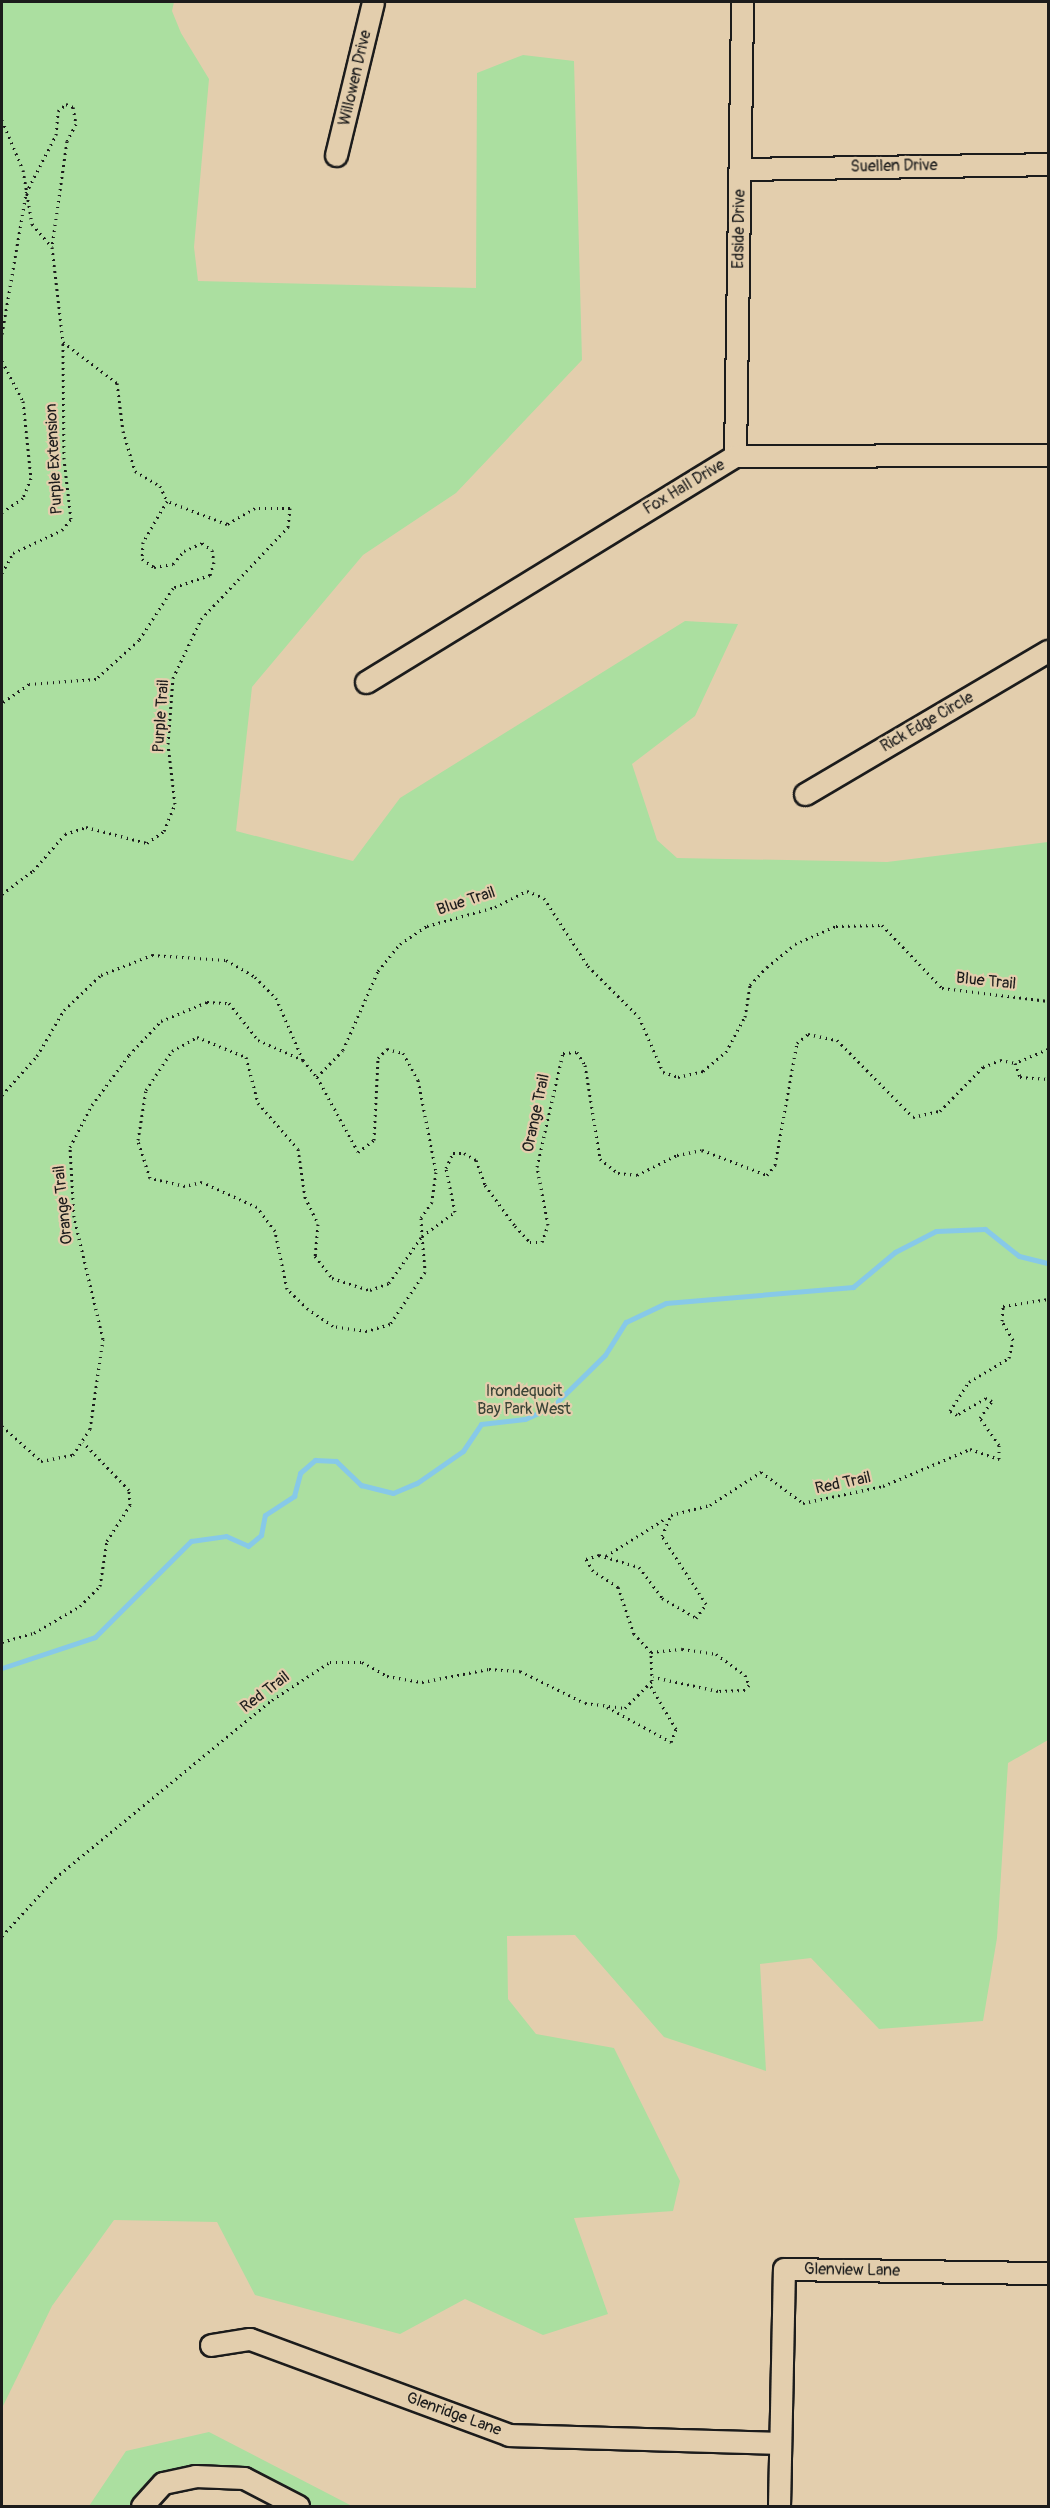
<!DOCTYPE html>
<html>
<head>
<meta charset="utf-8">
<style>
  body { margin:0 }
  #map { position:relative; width:1050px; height:2508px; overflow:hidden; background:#e3cead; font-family:Pangolin,sans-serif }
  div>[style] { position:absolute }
  .green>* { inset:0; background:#abdfa0 }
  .stream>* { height:5px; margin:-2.5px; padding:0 2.5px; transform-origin:2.5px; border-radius:2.5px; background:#87c9e8 }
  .path>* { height:3px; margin-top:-1.5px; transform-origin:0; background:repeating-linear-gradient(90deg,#1c1c1c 0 1.5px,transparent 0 6px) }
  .roads { filter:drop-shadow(2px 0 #1c1c1c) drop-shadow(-2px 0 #1c1c1c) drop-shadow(0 2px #1c1c1c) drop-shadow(0 -2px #1c1c1c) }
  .minor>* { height:21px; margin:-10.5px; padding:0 10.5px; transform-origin:10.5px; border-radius:10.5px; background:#e3cead }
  span { translate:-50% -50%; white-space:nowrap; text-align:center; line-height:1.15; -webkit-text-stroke:4.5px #e3cead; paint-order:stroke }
  .street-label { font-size:16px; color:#1c1c1c }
  .park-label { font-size:16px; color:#394336 }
  .frame { position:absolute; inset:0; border:3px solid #1c1c1c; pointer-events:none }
</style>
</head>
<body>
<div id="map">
  <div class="green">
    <div style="clip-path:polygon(2px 2px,174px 2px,172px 11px,181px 33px,209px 79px,194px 247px,198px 281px,476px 288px,477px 73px,523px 55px,574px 61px,582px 360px,456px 493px,363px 555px,252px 687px,236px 831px,353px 861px,400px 798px,685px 621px,738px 624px,695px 716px,632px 764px,657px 840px,677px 858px,887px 862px,1048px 842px,1048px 1740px,1008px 1763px,997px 1938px,983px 2021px,879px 2029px,811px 1958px,760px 1964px,766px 2071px,664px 2037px,575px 1935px,507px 1936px,508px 1999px,536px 2034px,614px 2048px,680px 2181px,673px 2211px,574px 2218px,608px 2314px,543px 2335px,465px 2299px,400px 2334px,255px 2295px,217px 2222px,114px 2220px,52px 2306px,2px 2408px)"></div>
    <div style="clip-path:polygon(209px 2432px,352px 2506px,298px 2506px,244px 2478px,195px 2476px,142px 2506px,89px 2506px,126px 2451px)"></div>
  </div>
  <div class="stream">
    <div style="left:2px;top:1668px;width:98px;rotate:-18.4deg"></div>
    <div style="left:95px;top:1637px;width:136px;rotate:-45deg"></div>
    <div style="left:191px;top:1541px;width:35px;rotate:-8deg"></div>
    <div style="left:226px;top:1536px;width:24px;rotate:24deg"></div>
    <div style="left:248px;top:1546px;width:17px;rotate:-40deg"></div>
    <div style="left:261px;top:1535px;width:20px;rotate:-79deg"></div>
    <div style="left:265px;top:1515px;width:35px;rotate:-33deg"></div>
    <div style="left:294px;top:1496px;width:24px;rotate:-75deg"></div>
    <div style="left:300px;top:1473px;width:20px;rotate:-41deg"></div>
    <div style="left:315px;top:1460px;width:21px;rotate:3deg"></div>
    <div style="left:336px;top:1461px;width:35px;rotate:44deg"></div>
    <div style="left:361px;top:1485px;width:33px;rotate:14deg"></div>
    <div style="left:393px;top:1493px;width:26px;rotate:-23deg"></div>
    <div style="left:417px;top:1483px;width:56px;rotate:-34.8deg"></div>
    <div style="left:463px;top:1451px;width:32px;rotate:-56deg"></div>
    <div style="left:481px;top:1424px;width:44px;rotate:-6.5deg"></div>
    <div style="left:525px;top:1419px;width:30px;rotate:-24deg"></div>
    <div style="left:552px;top:1407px;width:74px;rotate:-44.5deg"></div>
    <div style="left:605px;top:1355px;width:39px;rotate:-58deg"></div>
    <div style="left:626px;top:1322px;width:44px;rotate:-25.4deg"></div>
    <div style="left:666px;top:1303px;width:188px;rotate:-4.9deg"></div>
    <div style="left:853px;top:1287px;width:55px;rotate:-39.8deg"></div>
    <div style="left:895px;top:1252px;width:46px;rotate:-27.1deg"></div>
    <div style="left:936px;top:1231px;width:49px;rotate:-2.3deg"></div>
    <div style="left:985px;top:1229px;width:43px;rotate:38.5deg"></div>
    <div style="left:1019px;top:1256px;width:30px;rotate:14deg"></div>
  </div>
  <div class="path">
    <div style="left:2px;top:120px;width:54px;rotate:67.2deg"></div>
    <div style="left:23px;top:170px;width:55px;rotate:80.5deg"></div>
    <div style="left:32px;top:224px;width:30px;rotate:49deg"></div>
    <div style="left:52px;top:247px;width:96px;rotate:83.4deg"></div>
    <div style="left:63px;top:342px;width:68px;rotate:37.2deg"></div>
    <div style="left:117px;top:383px;width:48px;rotate:82.9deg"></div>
    <div style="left:123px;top:431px;width:42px;rotate:73.3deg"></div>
    <div style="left:135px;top:471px;width:29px;rotate:31deg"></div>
    <div style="left:160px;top:486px;width:17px;rotate:65deg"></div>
    <div style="left:167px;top:501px;width:48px;rotate:120.3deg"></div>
    <div style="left:143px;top:542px;width:17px;rotate:93deg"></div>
    <div style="left:142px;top:559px;width:14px;rotate:34deg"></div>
    <div style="left:154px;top:567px;width:19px;rotate:-9deg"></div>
    <div style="left:173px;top:564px;width:17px;rotate:-50deg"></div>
    <div style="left:184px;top:551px;width:20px;rotate:-24deg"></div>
    <div style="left:202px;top:543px;width:12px;rotate:35deg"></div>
    <div style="left:212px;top:550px;width:12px;rotate:81deg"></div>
    <div style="left:214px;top:562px;width:14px;rotate:107deg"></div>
    <div style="left:210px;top:575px;width:39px;rotate:161deg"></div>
    <div style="left:173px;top:588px;width:62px;rotate:123.2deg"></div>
    <div style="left:139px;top:640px;width:58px;rotate:137.8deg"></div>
    <div style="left:96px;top:679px;width:67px;rotate:175.7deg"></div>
    <div style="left:29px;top:684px;width:33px;rotate:145deg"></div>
    <div style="left:2px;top:334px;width:143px;rotate:-80.3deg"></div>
    <div style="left:26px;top:193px;width:65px;rotate:-62.7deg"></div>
    <div style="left:56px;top:135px;width:24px;rotate:-85deg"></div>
    <div style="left:58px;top:111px;width:11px;rotate:-41deg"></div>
    <div style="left:66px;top:104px;width:8px;rotate:23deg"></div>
    <div style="left:73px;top:107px;width:17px;rotate:80deg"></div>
    <div style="left:76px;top:124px;width:19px;rotate:118deg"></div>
    <div style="left:67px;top:141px;width:106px;rotate:98.1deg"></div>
    <div style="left:2px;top:361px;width:45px;rotate:62.3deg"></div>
    <div style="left:23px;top:401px;width:77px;rotate:84.1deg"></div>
    <div style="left:31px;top:478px;width:22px;rotate:112deg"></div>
    <div style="left:23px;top:498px;width:25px;rotate:146deg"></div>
    <div style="left:2px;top:573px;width:23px;rotate:-61deg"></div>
    <div style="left:13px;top:553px;width:54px;rotate:-25.1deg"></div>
    <div style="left:62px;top:530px;width:14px;rotate:-51deg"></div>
    <div style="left:71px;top:519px;width:60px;rotate:-96.7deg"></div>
    <div style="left:64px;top:459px;width:117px;rotate:-90.5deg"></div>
    <div style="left:2px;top:894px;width:39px;rotate:-37deg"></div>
    <div style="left:33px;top:871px;width:49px;rotate:-49.1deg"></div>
    <div style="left:65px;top:834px;width:22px;rotate:-18deg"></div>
    <div style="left:86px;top:827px;width:63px;rotate:14.7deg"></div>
    <div style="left:147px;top:843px;width:21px;rotate:-35deg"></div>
    <div style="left:164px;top:831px;width:29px;rotate:-68deg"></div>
    <div style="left:175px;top:804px;width:60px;rotate:-96.7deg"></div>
    <div style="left:168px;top:744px;width:66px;rotate:-85.7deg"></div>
    <div style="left:173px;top:678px;width:65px;rotate:-64.6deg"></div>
    <div style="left:201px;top:619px;width:127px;rotate:-46.6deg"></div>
    <div style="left:288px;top:527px;width:19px;rotate:-84deg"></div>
    <div style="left:290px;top:508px;width:35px;rotate:180deg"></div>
    <div style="left:255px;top:508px;width:32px;rotate:150deg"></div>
    <div style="left:227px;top:524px;width:64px;rotate:-159deg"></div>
    <div style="left:197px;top:1037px;width:53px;rotate:22.2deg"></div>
    <div style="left:246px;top:1057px;width:48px;rotate:75.4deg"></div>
    <div style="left:258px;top:1103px;width:61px;rotate:49deg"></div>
    <div style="left:298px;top:1149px;width:49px;rotate:81.7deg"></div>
    <div style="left:305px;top:1197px;width:30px;rotate:64deg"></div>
    <div style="left:318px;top:1224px;width:32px;rotate:95deg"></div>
    <div style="left:315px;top:1256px;width:28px;rotate:52deg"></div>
    <div style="left:332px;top:1278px;width:40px;rotate:18deg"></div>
    <div style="left:370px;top:1290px;width:20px;rotate:-20deg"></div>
    <div style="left:389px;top:1283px;width:57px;rotate:-54.9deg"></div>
    <div style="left:422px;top:1236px;width:36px;rotate:85deg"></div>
    <div style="left:425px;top:1272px;width:63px;rotate:123.9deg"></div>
    <div style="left:390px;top:1324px;width:24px;rotate:163deg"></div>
    <div style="left:367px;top:1331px;width:34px;rotate:-172deg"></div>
    <div style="left:333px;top:1326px;width:30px;rotate:-146deg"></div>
    <div style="left:308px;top:1309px;width:29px;rotate:-136deg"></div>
    <div style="left:287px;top:1289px;width:59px;rotate:-101.7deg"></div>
    <div style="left:275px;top:1231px;width:30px;rotate:-127deg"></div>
    <div style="left:257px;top:1207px;width:60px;rotate:-155.6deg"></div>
    <div style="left:202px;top:1182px;width:17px;rotate:167deg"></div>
    <div style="left:185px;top:1186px;width:36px;rotate:-167deg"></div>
    <div style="left:150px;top:1178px;width:40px;rotate:-108deg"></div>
    <div style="left:138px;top:1140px;width:51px;rotate:-80.9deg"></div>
    <div style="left:146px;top:1090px;width:47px;rotate:-56.3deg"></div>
    <div style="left:172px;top:1051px;width:29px;rotate:-29deg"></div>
    <div style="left:1048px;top:1049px;width:36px;rotate:157deg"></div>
    <div style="left:1015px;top:1063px;width:15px;rotate:70deg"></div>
    <div style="left:1020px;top:1077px;width:28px;rotate:4deg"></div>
    <div style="left:317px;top:1077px;width:85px;rotate:61.3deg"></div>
    <div style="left:358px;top:1152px;width:20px;rotate:-37deg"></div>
    <div style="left:374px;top:1140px;width:82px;rotate:-87.2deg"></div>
    <div style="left:378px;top:1058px;width:13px;rotate:-45deg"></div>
    <div style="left:387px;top:1049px;width:16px;rotate:14deg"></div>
    <div style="left:403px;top:1053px;width:31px;rotate:61deg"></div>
    <div style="left:418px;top:1080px;width:94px;rotate:78.9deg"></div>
    <div style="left:436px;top:1172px;width:30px;rotate:98deg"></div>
    <div style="left:432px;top:1202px;width:19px;rotate:125deg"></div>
    <div style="left:421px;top:1218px;width:18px;rotate:87deg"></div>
    <div style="left:422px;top:1236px;width:41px;rotate:-36deg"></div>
    <div style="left:455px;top:1212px;width:45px;rotate:-101.6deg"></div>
    <div style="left:446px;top:1168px;width:17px;rotate:-65deg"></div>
    <div style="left:453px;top:1153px;width:11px"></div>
    <div style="left:464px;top:1153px;width:14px;rotate:30deg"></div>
    <div style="left:476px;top:1160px;width:27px;rotate:70deg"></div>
    <div style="left:485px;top:1185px;width:51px;rotate:53.8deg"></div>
    <div style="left:515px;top:1226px;width:22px;rotate:47deg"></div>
    <div style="left:530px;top:1242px;width:12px"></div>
    <div style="left:542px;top:1242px;width:18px;rotate:-71deg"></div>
    <div style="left:548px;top:1225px;width:59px;rotate:-100.7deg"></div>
    <div style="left:537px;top:1167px;width:117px;rotate:-77.2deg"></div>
    <div style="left:563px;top:1053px;width:14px;rotate:-4deg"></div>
    <div style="left:577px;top:1052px;width:15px;rotate:58deg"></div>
    <div style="left:585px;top:1065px;width:95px;rotate:80.9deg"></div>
    <div style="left:600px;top:1159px;width:23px;rotate:38deg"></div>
    <div style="left:618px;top:1173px;width:19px;rotate:6deg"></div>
    <div style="left:637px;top:1175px;width:45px;rotate:-26.6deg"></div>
    <div style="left:677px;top:1155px;width:25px;rotate:-11deg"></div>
    <div style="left:702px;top:1150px;width:70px;rotate:21deg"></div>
    <div style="left:767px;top:1175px;width:13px;rotate:-51deg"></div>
    <div style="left:775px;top:1165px;width:124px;rotate:-79.8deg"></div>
    <div style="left:797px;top:1043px;width:14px;rotate:-39deg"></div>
    <div style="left:808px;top:1034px;width:30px;rotate:12deg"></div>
    <div style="left:837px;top:1040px;width:108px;rotate:45.4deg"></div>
    <div style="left:913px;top:1117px;width:28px;rotate:-13deg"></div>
    <div style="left:940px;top:1111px;width:62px;rotate:-45.7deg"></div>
    <div style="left:983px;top:1067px;width:18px;rotate:-22deg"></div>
    <div style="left:1000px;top:1060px;width:15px;rotate:11deg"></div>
    <div style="left:2px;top:1095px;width:52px;rotate:-48.1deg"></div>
    <div style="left:37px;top:1056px;width:53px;rotate:-59.6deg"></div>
    <div style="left:64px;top:1010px;width:51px;rotate:-43.4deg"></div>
    <div style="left:101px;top:975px;width:55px;rotate:-21.4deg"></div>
    <div style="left:152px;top:955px;width:74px;rotate:3.9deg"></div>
    <div style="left:226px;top:960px;width:34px;rotate:30deg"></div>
    <div style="left:255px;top:977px;width:30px;rotate:45deg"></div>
    <div style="left:276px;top:998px;width:68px;rotate:66.5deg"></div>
    <div style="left:303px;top:1060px;width:22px;rotate:51deg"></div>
    <div style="left:317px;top:1077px;width:37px;rotate:-46deg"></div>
    <div style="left:343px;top:1050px;width:86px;rotate:-66.1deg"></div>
    <div style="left:378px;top:971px;width:35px;rotate:-51deg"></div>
    <div style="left:400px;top:944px;width:32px;rotate:-34deg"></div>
    <div style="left:427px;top:926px;width:71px;rotate:-15.6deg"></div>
    <div style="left:495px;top:907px;width:36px;rotate:-27deg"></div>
    <div style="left:527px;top:891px;width:18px;rotate:22deg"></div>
    <div style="left:544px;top:898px;width:81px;rotate:57.1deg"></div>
    <div style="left:588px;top:966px;width:72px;rotate:45deg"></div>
    <div style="left:639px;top:1017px;width:60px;rotate:66.4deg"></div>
    <div style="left:663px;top:1072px;width:16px;rotate:18deg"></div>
    <div style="left:678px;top:1077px;width:26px;rotate:-13deg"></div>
    <div style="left:703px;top:1071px;width:30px;rotate:-40deg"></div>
    <div style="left:726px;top:1052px;width:40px;rotate:-62deg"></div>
    <div style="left:745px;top:1017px;width:32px;rotate:-81deg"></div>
    <div style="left:750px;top:985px;width:25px;rotate:-47deg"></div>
    <div style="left:767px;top:967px;width:36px;rotate:-39deg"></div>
    <div style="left:795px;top:944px;width:45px;rotate:-23.7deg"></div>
    <div style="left:836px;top:926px;width:46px;rotate:-1.2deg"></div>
    <div style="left:882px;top:925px;width:87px;rotate:46.4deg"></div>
    <div style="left:942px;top:988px;width:107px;rotate:7deg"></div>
    <div style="left:2px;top:1426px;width:52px;rotate:41.9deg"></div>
    <div style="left:41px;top:1461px;width:33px;rotate:-11deg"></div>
    <div style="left:73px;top:1455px;width:31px;rotate:-57deg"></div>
    <div style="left:90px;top:1429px;width:91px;rotate:-81.8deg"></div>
    <div style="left:103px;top:1339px;width:125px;rotate:-103.4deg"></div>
    <div style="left:74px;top:1217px;width:70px;rotate:-93.3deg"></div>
    <div style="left:70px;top:1147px;width:47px;rotate:-62.4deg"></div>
    <div style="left:92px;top:1105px;width:62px;rotate:-53.5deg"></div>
    <div style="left:129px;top:1055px;width:47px;rotate:-46.7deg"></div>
    <div style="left:161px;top:1021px;width:50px;rotate:-22.4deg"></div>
    <div style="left:207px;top:1002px;width:22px;rotate:3deg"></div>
    <div style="left:229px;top:1003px;width:47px;rotate:51.9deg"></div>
    <div style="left:258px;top:1040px;width:49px;rotate:24deg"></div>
    <div style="left:606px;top:1556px;width:71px;rotate:-32.3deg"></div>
    <div style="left:2px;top:1642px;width:33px;rotate:-16deg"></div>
    <div style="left:34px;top:1633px;width:53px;rotate:-30.4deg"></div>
    <div style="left:80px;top:1606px;width:28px;rotate:-45deg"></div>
    <div style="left:100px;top:1586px;width:46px;rotate:-81.2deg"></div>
    <div style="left:107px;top:1541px;width:43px;rotate:-57.4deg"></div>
    <div style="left:130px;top:1505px;width:15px;rotate:-94deg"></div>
    <div style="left:129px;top:1490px;width:66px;rotate:-133.8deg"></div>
    <div style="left:651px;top:1652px;width:31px;rotate:-6deg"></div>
    <div style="left:682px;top:1649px;width:34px;rotate:8deg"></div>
    <div style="left:716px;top:1654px;width:36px;rotate:36deg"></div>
    <div style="left:745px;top:1675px;width:11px;rotate:68deg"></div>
    <div style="left:749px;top:1685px;width:6px;rotate:129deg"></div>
    <div style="left:745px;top:1690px;width:27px;rotate:178deg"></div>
    <div style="left:718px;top:1691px;width:66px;rotate:-167.7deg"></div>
    <div style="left:607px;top:1707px;width:73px;rotate:28.7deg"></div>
    <div style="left:671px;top:1742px;width:14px;rotate:-69deg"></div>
    <div style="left:676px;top:1729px;width:51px;rotate:-120.6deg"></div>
    <div style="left:2px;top:1936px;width:79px;rotate:-47.6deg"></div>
    <div style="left:55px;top:1878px;width:281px;rotate:-39.4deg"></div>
    <div style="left:272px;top:1700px;width:69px;rotate:-33.2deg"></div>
    <div style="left:330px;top:1662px;width:32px"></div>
    <div style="left:362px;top:1662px;width:29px;rotate:29deg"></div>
    <div style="left:387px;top:1676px;width:36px;rotate:10deg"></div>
    <div style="left:422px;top:1682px;width:68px;rotate:-11deg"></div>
    <div style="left:489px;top:1669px;width:31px;rotate:4deg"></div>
    <div style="left:520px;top:1671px;width:72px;rotate:26.2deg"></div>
    <div style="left:585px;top:1703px;width:40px;rotate:7.1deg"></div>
    <div style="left:625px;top:1708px;width:38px;rotate:-45deg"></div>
    <div style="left:652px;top:1681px;width:29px;rotate:-92deg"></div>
    <div style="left:651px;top:1652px;width:25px;rotate:-133deg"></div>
    <div style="left:634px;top:1634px;width:50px;rotate:-108.8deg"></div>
    <div style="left:618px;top:1587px;width:30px;rotate:-147deg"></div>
    <div style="left:593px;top:1571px;width:14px;rotate:-120deg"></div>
    <div style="left:586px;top:1559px;width:14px;rotate:-17deg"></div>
    <div style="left:599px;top:1555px;width:42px;rotate:16.7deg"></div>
    <div style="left:639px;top:1567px;width:39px;rotate:53deg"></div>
    <div style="left:662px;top:1598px;width:39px;rotate:30deg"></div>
    <div style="left:696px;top:1618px;width:17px;rotate:-54deg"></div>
    <div style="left:706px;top:1604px;width:81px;rotate:-122.9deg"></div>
    <div style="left:662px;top:1536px;width:23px;rotate:-67deg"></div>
    <div style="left:671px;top:1515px;width:40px;rotate:-14.4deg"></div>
    <div style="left:710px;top:1505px;width:61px;rotate:-32.9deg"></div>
    <div style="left:761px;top:1472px;width:52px;rotate:36.4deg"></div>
    <div style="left:803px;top:1503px;width:82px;rotate:-12deg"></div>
    <div style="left:883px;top:1486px;width:95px;rotate:-23deg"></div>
    <div style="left:970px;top:1449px;width:31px;rotate:19deg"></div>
    <div style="left:999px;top:1459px;width:14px;rotate:-90deg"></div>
    <div style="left:999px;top:1445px;width:33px;rotate:-125deg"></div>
    <div style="left:980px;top:1418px;width:21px;rotate:-55deg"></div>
    <div style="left:992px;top:1401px;width:7px;rotate:-153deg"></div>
    <div style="left:986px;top:1398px;width:34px;rotate:150deg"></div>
    <div style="left:957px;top:1415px;width:8px;rotate:-150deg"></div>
    <div style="left:950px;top:1411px;width:35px;rotate:-57deg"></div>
    <div style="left:969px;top:1382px;width:47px;rotate:-31deg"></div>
    <div style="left:1009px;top:1358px;width:18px;rotate:-77deg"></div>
    <div style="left:1013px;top:1340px;width:22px;rotate:-120deg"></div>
    <div style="left:1002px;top:1321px;width:15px;rotate:-86deg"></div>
    <div style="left:1003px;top:1306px;width:46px;rotate:-8.8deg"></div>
  </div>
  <div class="roads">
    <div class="minor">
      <div style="left:336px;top:155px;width:157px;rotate:-76.4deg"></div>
      <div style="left:740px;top:169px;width:308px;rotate:-0.9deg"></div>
      <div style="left:735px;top:456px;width:454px;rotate:-89.1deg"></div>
      <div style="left:366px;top:682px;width:433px;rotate:-31.5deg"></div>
      <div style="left:735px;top:456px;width:313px;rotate:-0.2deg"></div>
      <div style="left:805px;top:794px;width:282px;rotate:-30.5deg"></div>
      <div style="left:211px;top:2345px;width:39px;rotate:-9deg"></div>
      <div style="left:250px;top:2339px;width:276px;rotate:20.3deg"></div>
      <div style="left:509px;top:2435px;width:271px;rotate:1.7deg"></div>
      <div style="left:142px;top:2506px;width:31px;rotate:-48deg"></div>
      <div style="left:163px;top:2483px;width:33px;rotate:-12deg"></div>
      <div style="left:195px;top:2476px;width:49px;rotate:2.3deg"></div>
      <div style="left:244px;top:2478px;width:61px;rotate:27.4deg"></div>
      <div style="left:779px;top:2506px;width:237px;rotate:-88.8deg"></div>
      <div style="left:784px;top:2269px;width:264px;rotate:0.9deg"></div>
    </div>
  </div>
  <div class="street-label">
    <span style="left:355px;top:78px;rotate:-77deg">Willowen Drive</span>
    <span style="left:894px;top:166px;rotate:-1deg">Suellen Drive</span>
    <span style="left:739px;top:229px;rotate:-89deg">Edside Drive</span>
    <span style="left:54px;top:459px;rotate:-93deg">Purple Extension</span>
    <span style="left:684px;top:487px;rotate:-31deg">Fox Hall Drive</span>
    <span style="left:161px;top:716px;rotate:-86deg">Purple Trail</span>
    <span style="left:927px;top:722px;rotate:-30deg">Rick Edge Circle</span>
    <span style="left:466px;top:901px;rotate:-18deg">Blue Trail</span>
    <span style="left:986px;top:981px;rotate:6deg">Blue Trail</span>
    <span style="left:536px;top:1113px;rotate:-78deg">Orange Trail</span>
    <span style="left:63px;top:1205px;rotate:-96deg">Orange Trail</span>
    <span style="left:843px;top:1483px;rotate:-12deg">Red Trail</span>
    <span style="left:265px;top:1692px;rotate:-37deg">Red Trail</span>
    <span style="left:852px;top:2270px;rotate:1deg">Glenview Lane</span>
    <span style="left:454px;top:2414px;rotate:20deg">Glenridge Lane</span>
  </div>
  <div class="park-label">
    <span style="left:524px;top:1400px">Irondequoit<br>Bay Park West</span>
  </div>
  <div class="frame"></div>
</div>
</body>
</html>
